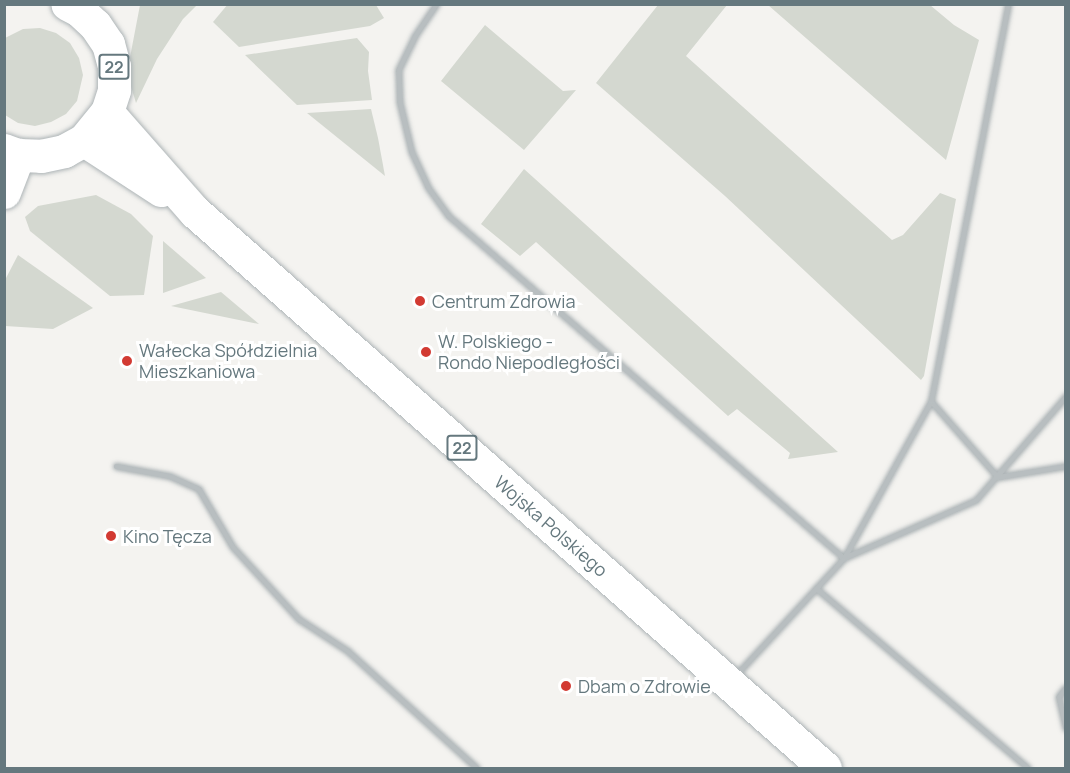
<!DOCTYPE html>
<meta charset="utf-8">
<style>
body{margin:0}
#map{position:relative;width:1070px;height:773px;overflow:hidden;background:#f4f3f0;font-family:Manrope,sans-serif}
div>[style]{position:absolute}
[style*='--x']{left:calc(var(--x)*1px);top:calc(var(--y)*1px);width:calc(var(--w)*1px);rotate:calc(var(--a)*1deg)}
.green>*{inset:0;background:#d4d8d0}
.roads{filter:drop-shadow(0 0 2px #adb4b6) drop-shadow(0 0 2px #adb4b6)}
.lane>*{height:4.5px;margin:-2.25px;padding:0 2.25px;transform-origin:2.25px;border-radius:2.25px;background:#b8bec0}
.secondary>*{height:33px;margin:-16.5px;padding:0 16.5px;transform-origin:16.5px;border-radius:16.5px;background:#fff}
.primary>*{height:33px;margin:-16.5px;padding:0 16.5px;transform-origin:16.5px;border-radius:16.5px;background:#fff}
.dots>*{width:16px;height:16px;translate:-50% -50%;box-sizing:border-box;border:3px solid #fff;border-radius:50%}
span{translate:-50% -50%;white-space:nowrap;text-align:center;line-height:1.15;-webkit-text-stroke:6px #fff;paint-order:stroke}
.shield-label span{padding:2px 4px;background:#fff;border:2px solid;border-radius:4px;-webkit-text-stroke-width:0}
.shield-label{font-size:16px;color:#65787e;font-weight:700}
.poi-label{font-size:18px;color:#65787e}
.left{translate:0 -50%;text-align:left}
.street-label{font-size:18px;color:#65787e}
.frame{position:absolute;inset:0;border:6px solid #65787e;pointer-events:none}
</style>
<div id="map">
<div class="green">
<div style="clip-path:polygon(228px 4px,376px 5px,384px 18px,370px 26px,239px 47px,213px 22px)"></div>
<div style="clip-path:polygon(140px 5px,197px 5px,183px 19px,157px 59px,136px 103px,127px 73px)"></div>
<div style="clip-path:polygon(658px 5px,727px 5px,686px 56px,892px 240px,903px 235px,940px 193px,956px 199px,924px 376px,921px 380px,725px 196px,596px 83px)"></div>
<div style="clip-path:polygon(768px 5px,930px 5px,954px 25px,979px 40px,946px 160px)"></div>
<div style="clip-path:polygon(485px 25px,563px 91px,576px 90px,524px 150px,441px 81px)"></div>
<div style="clip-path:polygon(40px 28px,56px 33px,70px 43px,79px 58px,83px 75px,77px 101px,66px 114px,51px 122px,35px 126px,18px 123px,5px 115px,5px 38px,23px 29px)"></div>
<div style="clip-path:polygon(357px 38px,369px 52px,368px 71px,372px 100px,297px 105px,245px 55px)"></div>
<div style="clip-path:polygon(371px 109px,378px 138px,385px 176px,307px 113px)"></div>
<div style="clip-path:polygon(524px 169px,838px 452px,788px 459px,790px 453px,737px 409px,728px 416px,536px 242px,520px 256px,481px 224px)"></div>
<div style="clip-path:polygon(96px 195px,131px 214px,153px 236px,144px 295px,110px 296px,30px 231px,25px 217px,38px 206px)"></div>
<div style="clip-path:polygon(163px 241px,206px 278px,163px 293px)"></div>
<div style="clip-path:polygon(18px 255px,93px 308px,53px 329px,5px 326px,5px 280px)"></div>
<div style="clip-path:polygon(221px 292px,259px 324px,171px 306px)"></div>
</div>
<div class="roads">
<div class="lane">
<div style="--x:437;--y:4;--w:40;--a:124"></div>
<div style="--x:415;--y:37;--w:37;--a:116"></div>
<div style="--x:399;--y:70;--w:32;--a:88"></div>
<div style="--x:400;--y:102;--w:51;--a:76.5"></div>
<div style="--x:412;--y:152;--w:38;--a:65"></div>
<div style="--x:428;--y:187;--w:36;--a:54"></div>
<div style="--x:449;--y:216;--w:522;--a:40.89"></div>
<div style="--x:931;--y:401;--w:101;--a:48.6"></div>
<div style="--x:116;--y:466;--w:55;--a:10.5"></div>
<div style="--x:170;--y:476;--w:32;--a:24"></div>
<div style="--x:199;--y:489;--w:67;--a:59.6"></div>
<div style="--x:233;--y:547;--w:98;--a:47.5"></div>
<div style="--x:299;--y:619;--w:59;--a:33.1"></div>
<div style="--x:348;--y:651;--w:174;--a:42.2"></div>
<div style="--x:998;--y:477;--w:69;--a:-9.2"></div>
<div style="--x:844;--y:558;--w:144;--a:-23.7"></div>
<div style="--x:976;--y:500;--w:138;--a:-49.1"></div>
<div style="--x:816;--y:588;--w:278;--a:40.3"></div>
<div style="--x:737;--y:674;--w:158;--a:-47.3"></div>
<div style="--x:844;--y:558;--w:179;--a:-61"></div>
<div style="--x:931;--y:401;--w:404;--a:-79"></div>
<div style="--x:1066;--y:688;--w:11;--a:128"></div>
<div style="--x:1059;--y:697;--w:32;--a:77"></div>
</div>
<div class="secondary">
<div style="--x:4;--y:192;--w:40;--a:-69"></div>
</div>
<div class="primary">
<div style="--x:107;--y:112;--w:133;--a:48.7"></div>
<div style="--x:195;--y:212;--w:840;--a:41.43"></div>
<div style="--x:84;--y:140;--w:92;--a:33"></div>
<div style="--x:4;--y:150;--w:15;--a:20"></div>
<div style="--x:18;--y:155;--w:23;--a:2"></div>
<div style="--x:41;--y:156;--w:24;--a:-12"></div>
<div style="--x:64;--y:151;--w:23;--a:-29"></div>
<div style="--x:84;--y:140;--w:36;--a:-51"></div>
<div style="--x:107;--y:112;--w:23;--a:-72"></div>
<div style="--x:114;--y:90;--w:24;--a:-90"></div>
<div style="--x:114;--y:66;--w:23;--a:-105"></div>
<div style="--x:108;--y:44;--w:23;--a:-124"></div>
<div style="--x:95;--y:25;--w:22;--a:-137"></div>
<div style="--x:79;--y:10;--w:13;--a:-153"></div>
</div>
</div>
<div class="dots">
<div style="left:420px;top:301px;background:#d23a32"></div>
<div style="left:426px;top:352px;background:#d23a32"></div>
<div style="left:127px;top:361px;background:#d23a32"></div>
<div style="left:111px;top:536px;background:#d23a32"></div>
<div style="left:566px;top:686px;background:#d23a32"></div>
</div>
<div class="shield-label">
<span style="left:114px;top:67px">22</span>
<span style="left:462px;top:448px">22</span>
</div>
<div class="poi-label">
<span class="left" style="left:432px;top:301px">Centrum Zdrowia</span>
<span class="left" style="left:438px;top:352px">W. Polskiego -<br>Rondo Niepodległości</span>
<span class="left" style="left:139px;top:361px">Wałecka Spółdzielnia<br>Mieszkaniowa</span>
<span class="left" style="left:123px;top:536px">Kino Tęcza</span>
<span class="left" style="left:578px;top:686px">Dbam o Zdrowie</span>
</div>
<div class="street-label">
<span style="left:551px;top:526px;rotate:41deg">Wojska Polskiego</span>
</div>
<div class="frame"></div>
</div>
